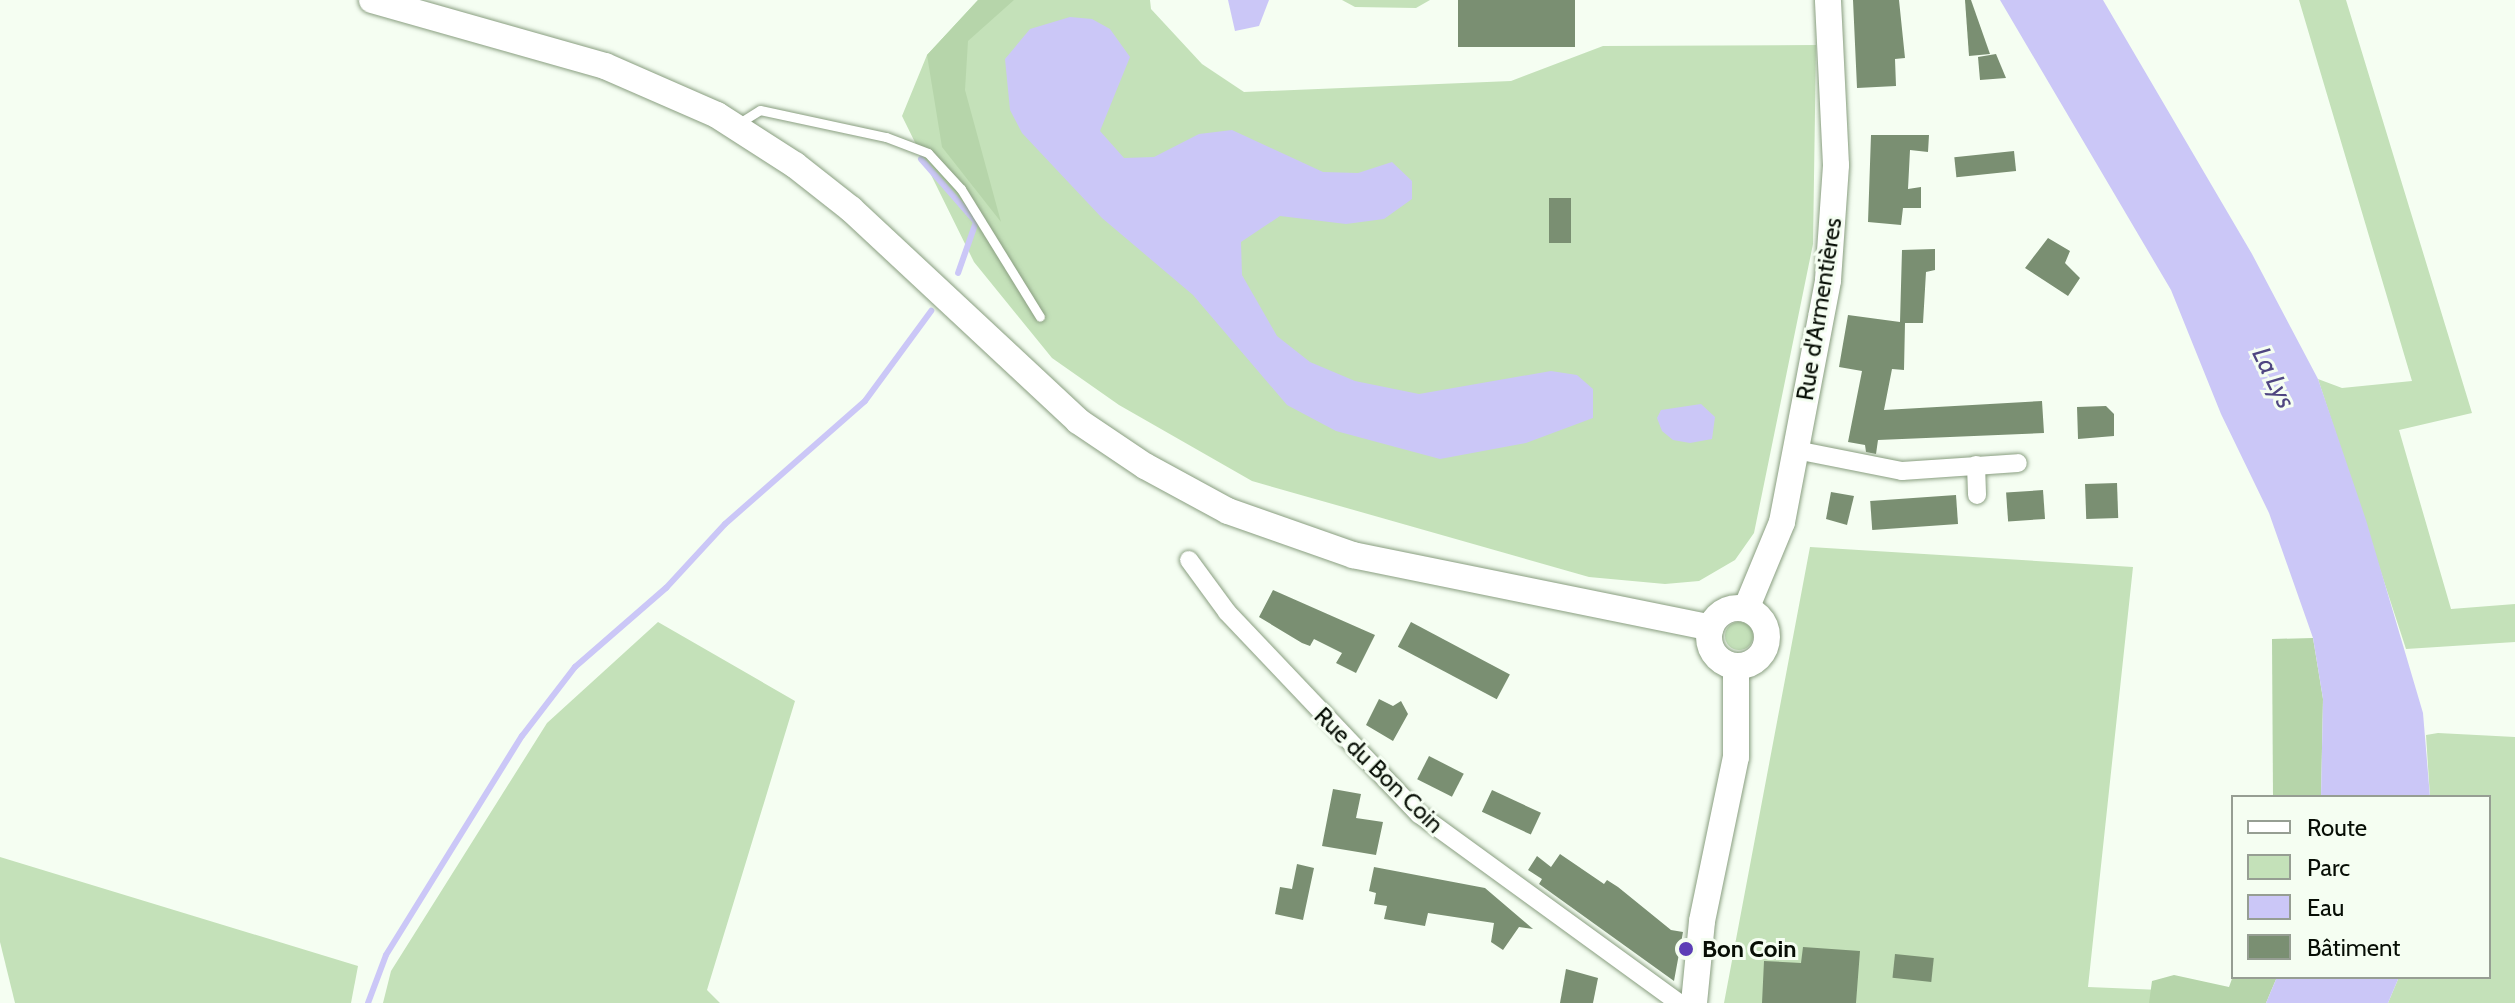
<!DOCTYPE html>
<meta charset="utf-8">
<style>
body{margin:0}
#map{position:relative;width:2515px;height:1003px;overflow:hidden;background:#f5fef2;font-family:Cabin,sans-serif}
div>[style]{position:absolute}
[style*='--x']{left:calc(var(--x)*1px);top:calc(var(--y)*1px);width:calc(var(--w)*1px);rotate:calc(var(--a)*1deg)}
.green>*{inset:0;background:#c4e1b9}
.round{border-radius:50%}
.forest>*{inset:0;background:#b6d5aa}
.water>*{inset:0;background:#cbc7f7}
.stream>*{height:6px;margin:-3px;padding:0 3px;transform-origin:3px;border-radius:3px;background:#cbc7f7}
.building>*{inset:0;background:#7a8f72;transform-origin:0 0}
.roads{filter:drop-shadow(0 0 2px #899e80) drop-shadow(0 0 2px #899e80)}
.lane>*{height:9px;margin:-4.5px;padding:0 4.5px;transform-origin:4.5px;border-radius:4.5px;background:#fff}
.street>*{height:18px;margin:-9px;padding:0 9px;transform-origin:9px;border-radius:9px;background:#fff}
.secondary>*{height:26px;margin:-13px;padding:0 13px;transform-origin:13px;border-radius:13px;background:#fff}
.secondary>.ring{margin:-13px;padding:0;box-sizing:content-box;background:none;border:26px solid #fff;border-radius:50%}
.dots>*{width:22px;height:22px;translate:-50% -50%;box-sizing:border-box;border:4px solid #f5fef2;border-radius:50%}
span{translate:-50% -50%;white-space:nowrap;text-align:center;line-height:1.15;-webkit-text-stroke:6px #f5fef2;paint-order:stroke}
.street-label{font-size:24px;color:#070e05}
.poi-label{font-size:24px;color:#070e05;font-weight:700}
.left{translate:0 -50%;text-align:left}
.water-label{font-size:26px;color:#4f4681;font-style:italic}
.legend{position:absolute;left:2231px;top:795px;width:260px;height:184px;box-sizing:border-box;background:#f5fef2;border:2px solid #969e93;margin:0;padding:10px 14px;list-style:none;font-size:24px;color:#070e05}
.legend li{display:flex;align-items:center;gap:16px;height:40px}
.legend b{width:40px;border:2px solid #969e93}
</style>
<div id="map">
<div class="green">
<div style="clip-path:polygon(978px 0,1150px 0,1151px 9px,1202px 64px,1244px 92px,1511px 81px,1603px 46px,1816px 45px,1813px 244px,1754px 533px,1735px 560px,1699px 581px,1665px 584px,1589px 577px,1252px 481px,1119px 405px,1052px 358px,974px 262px,902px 116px,927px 55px)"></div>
<div style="clip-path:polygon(1342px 0,1430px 0,1416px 8px,1355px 7px)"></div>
<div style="clip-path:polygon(2299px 0,2346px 0,2472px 413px,2399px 430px,2451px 609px,2515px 604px,2515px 642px,2406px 649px,2318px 379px,2342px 388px,2412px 381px)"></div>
<div style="clip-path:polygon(1810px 547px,2133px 567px,2088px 987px,2161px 990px,2160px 1003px,1724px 1003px)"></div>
<div class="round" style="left:1725px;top:622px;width:28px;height:28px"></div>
<div style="clip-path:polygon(658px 622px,795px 701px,707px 990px,720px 1003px,383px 1003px,391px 971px,547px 723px)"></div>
<div style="clip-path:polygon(2438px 733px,2515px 737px,2515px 1003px,2388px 1003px,2399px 977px,2489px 977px,2489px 797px,2430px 797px,2426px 735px)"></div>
<div style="clip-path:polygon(0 857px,358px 966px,351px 1003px,15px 1003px,0 942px)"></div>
</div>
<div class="forest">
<div style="clip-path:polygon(978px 0,1014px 0,968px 41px,965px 90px,1001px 222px,942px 147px,927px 55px)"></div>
<div style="clip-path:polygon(2313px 638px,2323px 699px,2321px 797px,2273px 797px,2272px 639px)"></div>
<div style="clip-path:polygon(2174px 975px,2229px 987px,2233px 976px,2277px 977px,2266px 1003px,2149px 1003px,2152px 981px)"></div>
</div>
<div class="water">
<div style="clip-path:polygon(1228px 0,1269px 0,1259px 26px,1235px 31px)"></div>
<div style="clip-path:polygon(2000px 0,2103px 0,2252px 254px,2318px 379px,2366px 520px,2423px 713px,2430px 797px,2321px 797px,2323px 699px,2313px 638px,2269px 513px,2221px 414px,2171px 290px)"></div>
<div style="clip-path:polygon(1070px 17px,1092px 19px,1110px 29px,1130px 57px,1100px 131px,1124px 158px,1154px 157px,1199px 134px,1232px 130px,1323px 172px,1358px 173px,1392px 162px,1412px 181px,1412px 199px,1384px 219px,1346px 224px,1280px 216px,1241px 242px,1242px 275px,1277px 336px,1310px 362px,1355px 381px,1419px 394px,1551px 371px,1577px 375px,1593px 389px,1593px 418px,1526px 443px,1440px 459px,1336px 431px,1287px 405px,1193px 295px,1102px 218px,1022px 133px,1010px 110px,1005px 59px,1030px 29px)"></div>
<div style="clip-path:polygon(1701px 404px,1715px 417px,1712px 439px,1690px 443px,1673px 440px,1662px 431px,1657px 418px,1661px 410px)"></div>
<div style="clip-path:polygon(2277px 977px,2399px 977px,2388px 1003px,2266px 1003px)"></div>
</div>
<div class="stream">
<div style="--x:921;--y:159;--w:84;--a:48.9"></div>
<div style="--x:976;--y:222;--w:54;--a:109.4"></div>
<div style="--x:368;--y:1003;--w:51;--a:-69.4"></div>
<div style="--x:386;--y:955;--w:258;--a:-58.2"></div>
<div style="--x:522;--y:736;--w:87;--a:-52.5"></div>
<div style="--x:575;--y:667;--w:121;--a:-41"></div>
<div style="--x:666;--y:588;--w:87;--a:-47.3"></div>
<div style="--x:725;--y:524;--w:186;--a:-41.3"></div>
<div style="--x:865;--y:401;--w:112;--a:-53.7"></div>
</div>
<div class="building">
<div style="left:1458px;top:0;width:117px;height:47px"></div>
<div style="clip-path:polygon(1853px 0,1899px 0,1905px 58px,1895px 59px,1896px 86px,1857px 88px)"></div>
<div style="clip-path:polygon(1965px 0,1971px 0,1990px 54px,1969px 56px)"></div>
<div style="clip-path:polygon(1996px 54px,2006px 78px,1980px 80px,1978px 57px)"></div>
<div style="clip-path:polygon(1871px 135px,1929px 135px,1928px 152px,1910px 150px,1908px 189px,1921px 187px,1921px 208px,1903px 208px,1901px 225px,1868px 222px)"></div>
<div style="left:2014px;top:151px;width:20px;height:60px;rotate:84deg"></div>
<div style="left:1549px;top:198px;width:22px;height:45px"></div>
<div style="clip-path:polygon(2048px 238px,2070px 251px,2065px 263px,2080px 278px,2068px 296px,2025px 268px)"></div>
<div style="clip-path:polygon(1935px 249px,1935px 270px,1926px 272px,1923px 323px,1905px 323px,1904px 370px,1892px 369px,1884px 410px,2042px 401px,2044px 433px,1878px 440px,1876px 454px,1866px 452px,1865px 445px,1848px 442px,1862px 371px,1839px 367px,1848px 315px,1900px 322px,1902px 250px)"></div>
<div style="clip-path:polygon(2106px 406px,2114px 414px,2114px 436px,2078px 439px,2077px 407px)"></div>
<div style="left:2117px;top:483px;width:35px;height:32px;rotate:88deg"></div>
<div style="left:2043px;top:490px;width:29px;height:37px;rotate:86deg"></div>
<div style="clip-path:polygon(1831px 492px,1854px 496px,1847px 525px,1826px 519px)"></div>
<div style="left:1956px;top:495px;width:29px;height:86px;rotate:86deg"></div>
<div style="clip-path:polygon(1273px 590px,1375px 635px,1356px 673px,1336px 663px,1342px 653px,1314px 639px,1310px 646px,1302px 643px,1259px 617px)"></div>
<div style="left:1411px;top:622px;width:112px;height:28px;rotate:28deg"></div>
<div style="clip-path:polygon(1379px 699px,1393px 706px,1401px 701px,1408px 714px,1393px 741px,1366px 725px)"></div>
<div style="left:1429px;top:756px;width:39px;height:26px;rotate:27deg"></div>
<div style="clip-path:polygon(1333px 789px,1361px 794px,1356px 818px,1383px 822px,1376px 855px,1322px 846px)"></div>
<div style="left:1492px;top:790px;width:54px;height:24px;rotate:25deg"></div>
<div style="clip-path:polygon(1560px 854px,1604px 884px,1607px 880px,1618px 887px,1671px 930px,1683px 932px,1674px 981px,1539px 884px,1542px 879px,1528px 870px,1537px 856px,1551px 867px)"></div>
<div style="clip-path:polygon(1297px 864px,1314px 868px,1303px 920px,1275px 914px,1280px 887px,1292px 889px)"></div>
<div style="clip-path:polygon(1374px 867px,1485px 888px,1533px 929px,1519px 927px,1503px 950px,1491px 942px,1494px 923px,1428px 913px,1425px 926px,1384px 919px,1387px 906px,1374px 904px,1376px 893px,1369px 891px)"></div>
<div style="clip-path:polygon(1803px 947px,1860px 951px,1856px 1003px,1762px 1003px,1764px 961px,1801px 963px)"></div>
<div style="left:1895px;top:954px;width:39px;height:24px;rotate:6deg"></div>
<div style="clip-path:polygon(1566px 969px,1598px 978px,1593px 1003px,1560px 1003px)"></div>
</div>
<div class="roads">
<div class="lane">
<div style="--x:736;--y:125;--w:28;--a:-32"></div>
<div style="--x:760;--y:110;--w:129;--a:12.1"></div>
<div style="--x:886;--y:137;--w:45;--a:20.9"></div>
<div style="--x:928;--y:153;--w:49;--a:47.5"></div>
<div style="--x:961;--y:189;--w:150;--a:58.3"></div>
</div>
<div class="street">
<div style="--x:1796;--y:450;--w:108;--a:11.2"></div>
<div style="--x:1902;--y:471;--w:116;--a:-3.9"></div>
<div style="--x:1976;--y:465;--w:30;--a:88"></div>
<div style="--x:1189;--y:560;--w:64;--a:53.8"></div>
<div style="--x:1227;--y:612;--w:279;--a:46.5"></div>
<div style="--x:1419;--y:814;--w:321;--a:36"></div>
</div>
<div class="secondary">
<div style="--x:372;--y:0;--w:242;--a:15.8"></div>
<div style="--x:605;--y:66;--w:122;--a:23.6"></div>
<div style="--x:717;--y:115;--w:93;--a:32.7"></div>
<div style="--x:795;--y:165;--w:71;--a:38.2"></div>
<div style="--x:851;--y:209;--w:311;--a:43"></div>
<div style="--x:1078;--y:421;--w:81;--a:33.9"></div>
<div style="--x:1145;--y:466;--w:94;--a:28.5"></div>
<div style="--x:1228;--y:511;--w:133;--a:19.4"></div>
<div style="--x:1353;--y:555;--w:365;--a:11.5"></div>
<div class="ring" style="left:1709px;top:608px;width:32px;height:32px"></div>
<div style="--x:1746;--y:609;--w:94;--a:-67.5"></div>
<div style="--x:1782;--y:522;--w:246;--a:-79.2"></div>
<div style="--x:1828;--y:280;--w:115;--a:-86"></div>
<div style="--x:1836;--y:165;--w:165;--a:-92.8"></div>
<div style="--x:1694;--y:1003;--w:82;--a:-84.4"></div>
<div style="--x:1702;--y:921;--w:167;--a:-78.3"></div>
<div style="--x:1736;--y:757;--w:91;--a:-90"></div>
</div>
</div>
<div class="dots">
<div style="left:1686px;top:949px;background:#5c3eb6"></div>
</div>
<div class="street-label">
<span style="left:1819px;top:309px;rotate:-81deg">Rue d'Armentières</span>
<span style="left:1379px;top:770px;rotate:44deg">Rue du Bon Coin</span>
</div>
<div class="poi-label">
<span class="left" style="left:1702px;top:949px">Bon Coin</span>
</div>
<div class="water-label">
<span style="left:2273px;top:378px;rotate:64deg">La Lys</span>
</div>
<ul class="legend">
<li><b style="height:10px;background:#fff"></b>Route</li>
<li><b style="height:22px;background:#c4e1b9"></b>Parc</li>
<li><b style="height:22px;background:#cbc7f7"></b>Eau</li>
<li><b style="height:22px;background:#7a8f72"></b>Bâtiment</li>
</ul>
</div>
